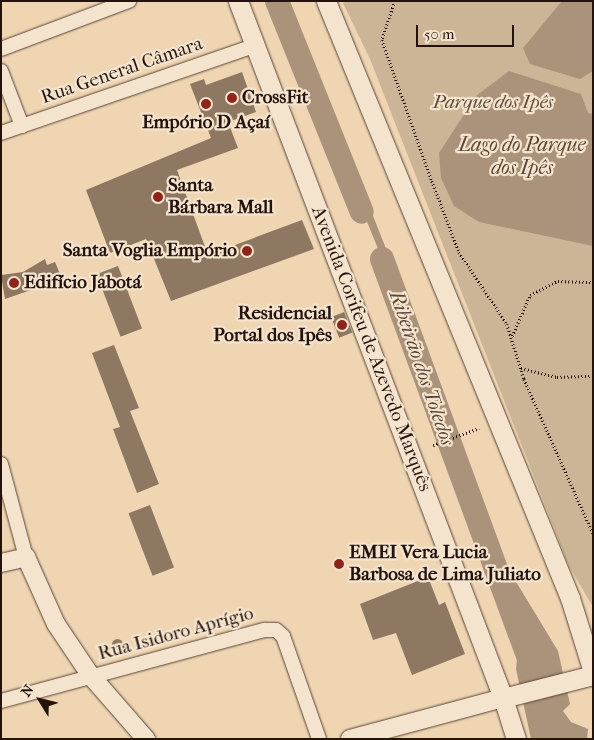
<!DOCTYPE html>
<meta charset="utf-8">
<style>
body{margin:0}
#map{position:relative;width:594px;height:740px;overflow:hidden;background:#efd5b2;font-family:"IM FELL French Canon",serif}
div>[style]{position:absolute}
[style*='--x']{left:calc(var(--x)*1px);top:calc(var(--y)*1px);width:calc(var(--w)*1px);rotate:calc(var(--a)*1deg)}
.green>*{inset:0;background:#ccb496}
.water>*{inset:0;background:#aa937a}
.river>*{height:24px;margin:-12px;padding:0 12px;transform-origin:12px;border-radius:12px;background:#aa937a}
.building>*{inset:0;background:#8e7862;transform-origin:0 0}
.round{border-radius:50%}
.path>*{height:2.5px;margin-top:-1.25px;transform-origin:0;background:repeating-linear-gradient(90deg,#24130c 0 1px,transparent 0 3.5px)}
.roads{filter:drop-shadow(0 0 1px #574436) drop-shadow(0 0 1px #574436)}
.minor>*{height:14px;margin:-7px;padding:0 7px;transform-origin:7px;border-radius:7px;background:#f5e4cd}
.tertiary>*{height:18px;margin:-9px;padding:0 9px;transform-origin:9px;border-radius:9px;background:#f5e4cd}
.secondary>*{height:19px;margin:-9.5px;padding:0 9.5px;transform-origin:9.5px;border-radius:9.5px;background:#f5e4cd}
.dots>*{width:14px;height:14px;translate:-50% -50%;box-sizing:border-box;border:2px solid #f5e4cd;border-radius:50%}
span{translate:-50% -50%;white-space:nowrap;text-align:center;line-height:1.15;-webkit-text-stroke:4.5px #f5e4cd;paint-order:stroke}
.street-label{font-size:19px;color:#24130c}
.poi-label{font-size:19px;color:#24130c;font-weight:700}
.left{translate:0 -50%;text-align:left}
.right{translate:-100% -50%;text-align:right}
.park-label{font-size:19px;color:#5f4b3c;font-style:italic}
.water-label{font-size:20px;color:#5a4638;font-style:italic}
.frame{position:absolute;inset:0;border:2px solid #24130c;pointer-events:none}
.north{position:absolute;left:15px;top:675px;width:50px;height:50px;-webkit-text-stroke:4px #f5e4cd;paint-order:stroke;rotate:306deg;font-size:14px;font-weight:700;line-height:20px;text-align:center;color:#24130c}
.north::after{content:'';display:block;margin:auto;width:18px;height:22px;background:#24130c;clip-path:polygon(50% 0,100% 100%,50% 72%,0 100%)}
.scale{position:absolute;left:416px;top:25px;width:98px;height:22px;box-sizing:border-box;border:2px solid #24130c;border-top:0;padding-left:6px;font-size:15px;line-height:18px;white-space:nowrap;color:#24130c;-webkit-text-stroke:4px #f5e4cd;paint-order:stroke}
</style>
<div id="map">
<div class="green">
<div style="clip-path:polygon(342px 1px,593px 1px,593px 607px,569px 566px,370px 59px)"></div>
</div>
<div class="water">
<div style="clip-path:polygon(277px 1px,281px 1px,322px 87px,419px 332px,501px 557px,558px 651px,570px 704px,563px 711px,571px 722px,588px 729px,587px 739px,531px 739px,516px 669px,520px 631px,457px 468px,394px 288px)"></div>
<div style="clip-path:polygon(562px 1px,593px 1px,593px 71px,580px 79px,530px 64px,523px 48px)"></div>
<div style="clip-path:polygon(509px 71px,581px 94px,588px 113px,593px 114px,593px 246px,479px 222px,454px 206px,441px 178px,439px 153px,476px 96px)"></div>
</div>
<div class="river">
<div style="--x:277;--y:1;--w:227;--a:68.1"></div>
<div style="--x:382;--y:259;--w:428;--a:69.8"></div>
</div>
<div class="building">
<div style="clip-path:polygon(242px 72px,256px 112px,228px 122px,238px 148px,177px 170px,208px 255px,302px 220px,314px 249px,171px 301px,146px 239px,110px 253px,86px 190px,211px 138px,190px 84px,204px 79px,206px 85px)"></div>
<div style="clip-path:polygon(45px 259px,47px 265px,55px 262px,60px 274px,52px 276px,54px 282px,5px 299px,1px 275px,23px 272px)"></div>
<div style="left:118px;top:266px;width:67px;height:23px;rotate:69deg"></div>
<div style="left:344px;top:312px;width:22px;height:14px;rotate:68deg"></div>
<div style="clip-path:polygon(114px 345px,139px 408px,130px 411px,159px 484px,137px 493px,113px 429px,120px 427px,92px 353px)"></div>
<div style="left:150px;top:505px;width:67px;height:23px;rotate:69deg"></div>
<div style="clip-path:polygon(428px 577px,439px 605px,445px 602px,465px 654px,412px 675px,396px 633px,373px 640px,360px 604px)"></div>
<div class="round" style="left:111.5px;top:638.5px;width:11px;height:11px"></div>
</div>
<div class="path">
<div style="--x:395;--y:1;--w:41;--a:108.4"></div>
<div style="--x:382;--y:40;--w:150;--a:70.5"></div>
<div style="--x:432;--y:181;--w:76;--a:69.2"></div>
<div style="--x:459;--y:252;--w:87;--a:56.3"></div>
<div style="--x:507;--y:324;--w:58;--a:72.8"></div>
<div style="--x:524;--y:379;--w:169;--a:65.9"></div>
<div style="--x:512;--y:336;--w:45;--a:-66.3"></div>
<div style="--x:530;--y:295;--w:31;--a:-27"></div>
<div style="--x:558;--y:281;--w:35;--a:2"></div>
<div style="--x:521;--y:368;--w:37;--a:14"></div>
<div style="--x:557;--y:377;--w:36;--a:-2"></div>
<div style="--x:433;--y:445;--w:49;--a:-20.3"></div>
</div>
<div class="roads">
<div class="minor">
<div style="--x:1;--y:49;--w:137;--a:-20.6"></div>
<div style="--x:1;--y:71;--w:59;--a:69.1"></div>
<div style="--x:1;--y:133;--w:270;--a:-19"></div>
<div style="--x:1;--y:464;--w:96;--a:75"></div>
<div style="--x:1;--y:701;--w:273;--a:-15.1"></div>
<div style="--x:265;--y:630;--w:11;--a:0"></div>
<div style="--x:276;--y:630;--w:9;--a:41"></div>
<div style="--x:283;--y:636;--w:109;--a:70.7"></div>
</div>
<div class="tertiary">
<div style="--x:1;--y:563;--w:26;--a:-13"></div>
<div style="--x:26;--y:557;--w:73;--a:65.9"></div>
<div style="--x:56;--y:624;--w:63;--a:56.1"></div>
<div style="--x:91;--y:676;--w:84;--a:48.9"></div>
<div style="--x:350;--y:739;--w:158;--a:-15"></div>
</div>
<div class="secondary">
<div style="--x:238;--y:1;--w:746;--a:69.18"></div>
<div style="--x:503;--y:698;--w:43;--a:72.4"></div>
<div style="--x:326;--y:1;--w:645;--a:67.77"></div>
<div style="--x:570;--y:598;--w:77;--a:72.7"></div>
<div style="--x:503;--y:698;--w:93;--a:-14.3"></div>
</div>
</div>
<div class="dots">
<div style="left:232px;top:98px;background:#8f2418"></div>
<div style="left:206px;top:104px;background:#8f2418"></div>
<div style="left:158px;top:197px;background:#8f2418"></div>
<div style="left:247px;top:251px;background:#8f2418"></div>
<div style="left:14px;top:283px;background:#8f2418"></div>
<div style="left:342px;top:325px;background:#8f2418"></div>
<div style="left:339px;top:564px;background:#8f2418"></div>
</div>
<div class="street-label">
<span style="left:122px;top:71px;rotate:-19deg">Rua General Câmara</span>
<span style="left:371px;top:349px;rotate:69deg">Avenida Corifeu de Azevedo Marquês</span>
<span style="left:176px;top:634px;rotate:-15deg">Rua Isidoro Aprígio</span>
</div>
<div class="poi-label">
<span class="left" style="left:242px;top:98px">CrossFit</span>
<span style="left:206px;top:123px">Empório D Açaí</span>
<span class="left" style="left:168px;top:197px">Santa<br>Bárbara Mall</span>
<span class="right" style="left:237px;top:251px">Santa Voglia Empório</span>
<span class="left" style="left:24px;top:283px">Edifício Jabotá</span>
<span class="right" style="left:332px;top:325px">Residencial<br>Portal dos Ipês</span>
<span class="left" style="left:349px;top:564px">EMEI Vera Lucia<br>Barbosa de Lima Juliato</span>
</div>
<div class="park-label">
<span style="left:493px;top:103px">Parque dos Ipês</span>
</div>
<div class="water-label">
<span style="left:522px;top:156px">Lago do Parque<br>dos Ipês</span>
<span style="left:422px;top:368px;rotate:71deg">Ribeirão dos Toledos</span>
</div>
<div class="frame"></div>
<div class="north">N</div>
<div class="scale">50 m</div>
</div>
